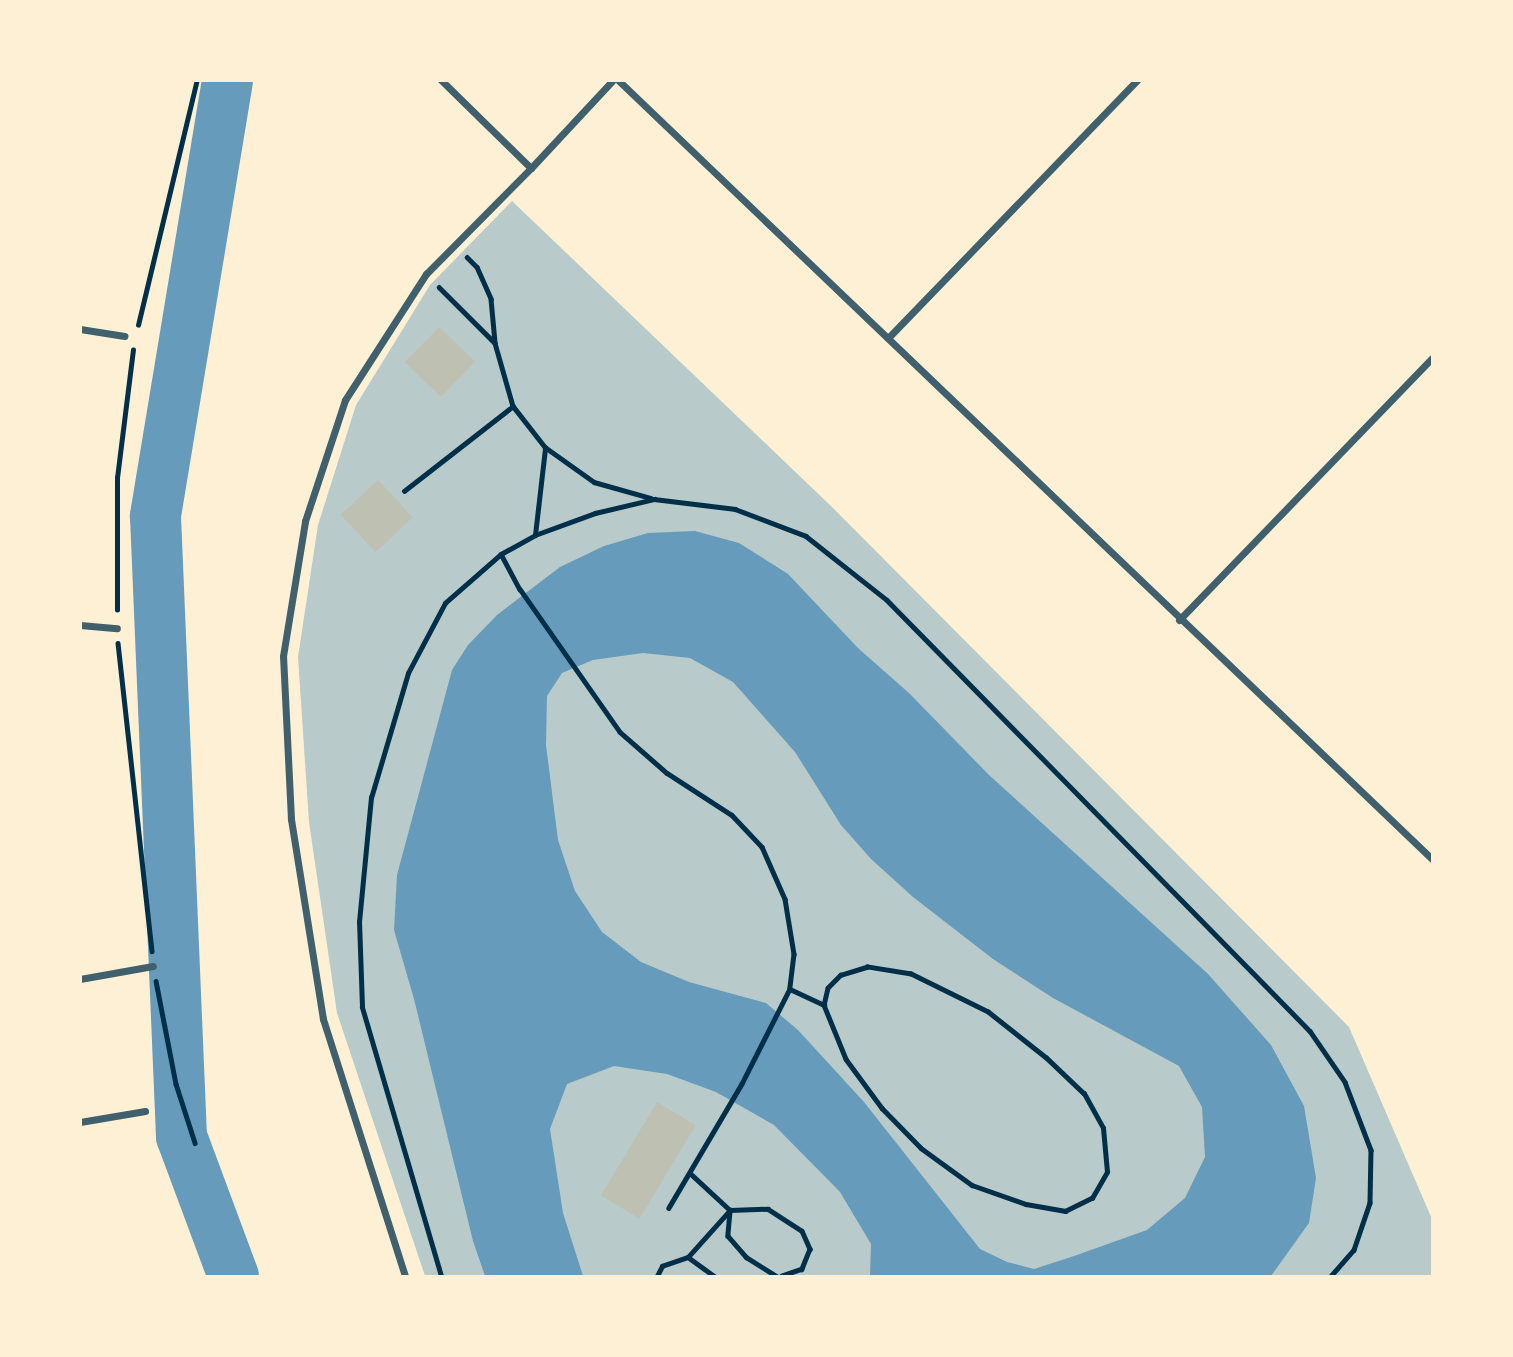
<!DOCTYPE html>
<style>
body{margin:0}
#map{position:relative;width:1513px;height:1357px;overflow:hidden;background:#fdf0d5;font-family:Quicksand,sans-serif}
div>[style]{position:absolute}
[style*='--x']{left:calc(var(--x)*1px);top:calc(var(--y)*1px);width:calc(var(--w)*1px);rotate:calc(var(--a)*1deg)}
.green>*{inset:0;background:#b9caca}
.water>*{inset:0;background:#669bbc}
.river>*{height:51px;margin:-25.5px;padding:0 25.5px;transform-origin:25.5px;border-radius:25.5px;background:#669bbc}
.building>*{inset:0;background:#bec0b2;transform-origin:0 0}
.path>*{height:4.5px;margin:-2.25px;padding:0 2.25px;transform-origin:2.25px;border-radius:2.25px;background:#003049}
.minor>*{height:7px;margin:-3.5px;padding:0 3.5px;transform-origin:3.5px;border-radius:3.5px;background:#3f606c}
span{translate:-50% -50%;white-space:nowrap;text-align:center;line-height:1.15;-webkit-text-stroke:5px #fdf0d5;paint-order:stroke}
.frame{position:absolute;inset:0;border:82px solid #fdf0d5;pointer-events:none}
</style>
<div id="map">
<div class="green">
<div style="clip-path:polygon(512px 201px,833px 508px,1349px 1027px,1432px 1219px,1432px 1276px,425px 1276px,337px 1013px,309px 822px,298px 657px,318px 525px,356px 405px,430px 285px)"></div>
</div>
<div class="water">
<div style="clip-path:polygon(evenodd,695px 531px,739px 543px,788px 574px,858px 648px,910px 694px,989px 775px,1208px 974px,1271px 1045px,1304px 1106px,1316px 1178px,1309px 1223px,1271px 1276px,870px 1276px,871px 1244px,840px 1192px,774px 1125px,716px 1092px,667px 1074px,614px 1066px,567px 1084px,550px 1129px,563px 1213px,583px 1276px,485px 1276px,473px 1241px,414px 999px,394px 930px,397px 875px,452px 670px,468px 645px,497px 615px,560px 567px,604px 546px,648px 533px,695px 531px,643px 653px,690px 658px,733px 682px,795px 752px,841px 825px,871px 859px,913px 897px,993px 959px,1053px 998px,1179px 1066px,1202px 1107px,1205px 1157px,1185px 1198px,1147px 1230px,1074px 1256px,1034px 1269px,1007px 1262px,980px 1249px,864px 1102px,798px 1030px,766px 1003px,689px 982px,641px 962px,602px 932px,575px 891px,558px 840px,546px 745px,547px 696px,562px 673px,593px 660px,643px 653px)"></div>
</div>
<div class="river">
<div style="--x:227;--y:80;--w:442;--a:99.4"></div>
<div style="--x:155;--y:516;--w:621;--a:87.6"></div>
<div style="--x:181;--y:1136;--w:149;--a:69.6"></div>
</div>
<div class="building">
<div style="left:439px;top:327px;width:50px;height:49px;rotate:44deg"></div>
<div style="left:378px;top:480px;width:51px;height:51px;rotate:47deg"></div>
<div style="left:657px;top:1102px;width:45px;height:109px;rotate:31deg"></div>
</div>
<div class="path">
<div style="--x:467;--y:257;--w:14;--a:45"></div>
<div style="--x:477;--y:267;--w:35;--a:66"></div>
<div style="--x:491;--y:299;--w:43;--a:84.7"></div>
<div style="--x:439;--y:287;--w:79;--a:45"></div>
<div style="--x:495;--y:343;--w:66;--a:74.1"></div>
<div style="--x:513;--y:406;--w:52;--a:52"></div>
<div style="--x:545;--y:447;--w:60;--a:35.5"></div>
<div style="--x:594;--y:482;--w:59;--a:15.7"></div>
<div style="--x:138;--y:325;--w:252;--a:-76.5"></div>
<div style="--x:404;--y:491;--w:138;--a:-37.9"></div>
<div style="--x:535;--y:535;--w:88;--a:-83.4"></div>
<div style="--x:501;--y:554;--w:40;--a:62"></div>
<div style="--x:520;--y:589;--w:174;--a:55"></div>
<div style="--x:620;--y:732;--w:62;--a:41.1"></div>
<div style="--x:667;--y:773;--w:77;--a:32.9"></div>
<div style="--x:732;--y:815;--w:44;--a:46.8"></div>
<div style="--x:762;--y:847;--w:57;--a:66.1"></div>
<div style="--x:785;--y:899;--w:56;--a:80.7"></div>
<div style="--x:794;--y:954;--w:35;--a:97"></div>
<div style="--x:790;--y:989;--w:106;--a:116.8"></div>
<div style="--x:742;--y:1084;--w:144;--a:120.5"></div>
<div style="--x:117;--y:610;--w:132;--a:-90"></div>
<div style="--x:117;--y:478;--w:129;--a:-82.9"></div>
<div style="--x:118;--y:643;--w:310;--a:83.7"></div>
<div style="--x:156;--y:981;--w:105;--a:79"></div>
<div style="--x:176;--y:1084;--w:62;--a:72.1"></div>
<div style="--x:790;--y:989;--w:38;--a:25"></div>
<div style="--x:824;--y:1005;--w:58;--a:67.8"></div>
<div style="--x:846;--y:1059;--w:61;--a:53.7"></div>
<div style="--x:882;--y:1108;--w:56;--a:45.7"></div>
<div style="--x:921;--y:1148;--w:63;--a:36"></div>
<div style="--x:972;--y:1185;--w:57;--a:19.4"></div>
<div style="--x:1026;--y:1204;--w:40;--a:10"></div>
<div style="--x:1065;--y:1211;--w:30;--a:-26"></div>
<div style="--x:1092;--y:1198;--w:30;--a:-60"></div>
<div style="--x:1107;--y:1172;--w:44;--a:-95.2"></div>
<div style="--x:1103;--y:1128;--w:39;--a:-119"></div>
<div style="--x:1084;--y:1094;--w:52;--a:-136.5"></div>
<div style="--x:1046;--y:1058;--w:74;--a:-141.6"></div>
<div style="--x:988;--y:1012;--w:86;--a:-153.7"></div>
<div style="--x:911;--y:974;--w:44;--a:-170.8"></div>
<div style="--x:868;--y:967;--w:28;--a:163"></div>
<div style="--x:841;--y:975;--w:18;--a:135"></div>
<div style="--x:828;--y:988;--w:17;--a:103"></div>
<div style="--x:691;--y:1174;--w:53;--a:42.7"></div>
<div style="--x:730;--y:1210;--w:38;--a:-2"></div>
<div style="--x:768;--y:1209;--w:40;--a:32.9"></div>
<div style="--x:802;--y:1231;--w:20;--a:66"></div>
<div style="--x:810;--y:1249;--w:22;--a:112"></div>
<div style="--x:802;--y:1269;--w:21;--a:161"></div>
<div style="--x:730;--y:1211;--w:25;--a:95"></div>
<div style="--x:728;--y:1236;--w:28;--a:49"></div>
<div style="--x:746;--y:1257;--w:36;--a:32"></div>
<div style="--x:688;--y:1257;--w:32;--a:36"></div>
<div style="--x:441;--y:1276;--w:280;--a:-106.4"></div>
<div style="--x:362;--y:1007;--w:85;--a:-92"></div>
<div style="--x:359;--y:922;--w:125;--a:-84.5"></div>
<div style="--x:371;--y:798;--w:130;--a:-73.5"></div>
<div style="--x:408;--y:673;--w:79;--a:-62.1"></div>
<div style="--x:445;--y:603;--w:74;--a:-41.2"></div>
<div style="--x:501;--y:554;--w:39;--a:-29"></div>
<div style="--x:535;--y:535;--w:64;--a:-20.1"></div>
<div style="--x:595;--y:513;--w:61;--a:-13.3"></div>
<div style="--x:654;--y:499;--w:82;--a:7"></div>
<div style="--x:735;--y:509;--w:76;--a:20.8"></div>
<div style="--x:806;--y:536;--w:103;--a:38.3"></div>
<div style="--x:887;--y:600;--w:604;--a:45.54"></div>
<div style="--x:1310;--y:1031;--w:62;--a:55.5"></div>
<div style="--x:1345;--y:1082;--w:73;--a:69.1"></div>
<div style="--x:1371;--y:1150;--w:53;--a:91.1"></div>
<div style="--x:1370;--y:1203;--w:50;--a:108.8"></div>
<div style="--x:1354;--y:1250;--w:35;--a:131"></div>
<div style="--x:657;--y:1276;--w:11;--a:-63"></div>
<div style="--x:662;--y:1266;--w:28;--a:-19"></div>
<div style="--x:688;--y:1257;--w:63;--a:-48.2"></div>
</div>
<div class="minor">
<div style="--x:441;--y:80;--w:126;--a:44.4"></div>
<div style="--x:531;--y:168;--w:120;--a:-47"></div>
<div style="--x:618;--y:80;--w:1127;--a:43.74"></div>
<div style="--x:80;--y:329;--w:45;--a:9"></div>
<div style="--x:888;--y:338;--w:359;--a:-46"></div>
<div style="--x:1179;--y:620;--w:364;--a:-46"></div>
<div style="--x:80;--y:625;--w:37;--a:5"></div>
<div style="--x:80;--y:979;--w:74;--a:-10.1"></div>
<div style="--x:80;--y:1122;--w:66;--a:-9.6"></div>
<div style="--x:405;--y:1276;--w:270;--a:-107.7"></div>
<div style="--x:323;--y:1019;--w:203;--a:-99.1"></div>
<div style="--x:291;--y:819;--w:163;--a:-92.8"></div>
<div style="--x:283;--y:656;--w:137;--a:-80.7"></div>
<div style="--x:305;--y:521;--w:127;--a:-71.7"></div>
<div style="--x:345;--y:400;--w:150;--a:-57.3"></div>
<div style="--x:426;--y:274;--w:149;--a:-45.3"></div>
</div>
<div class="frame"></div>
</div>
